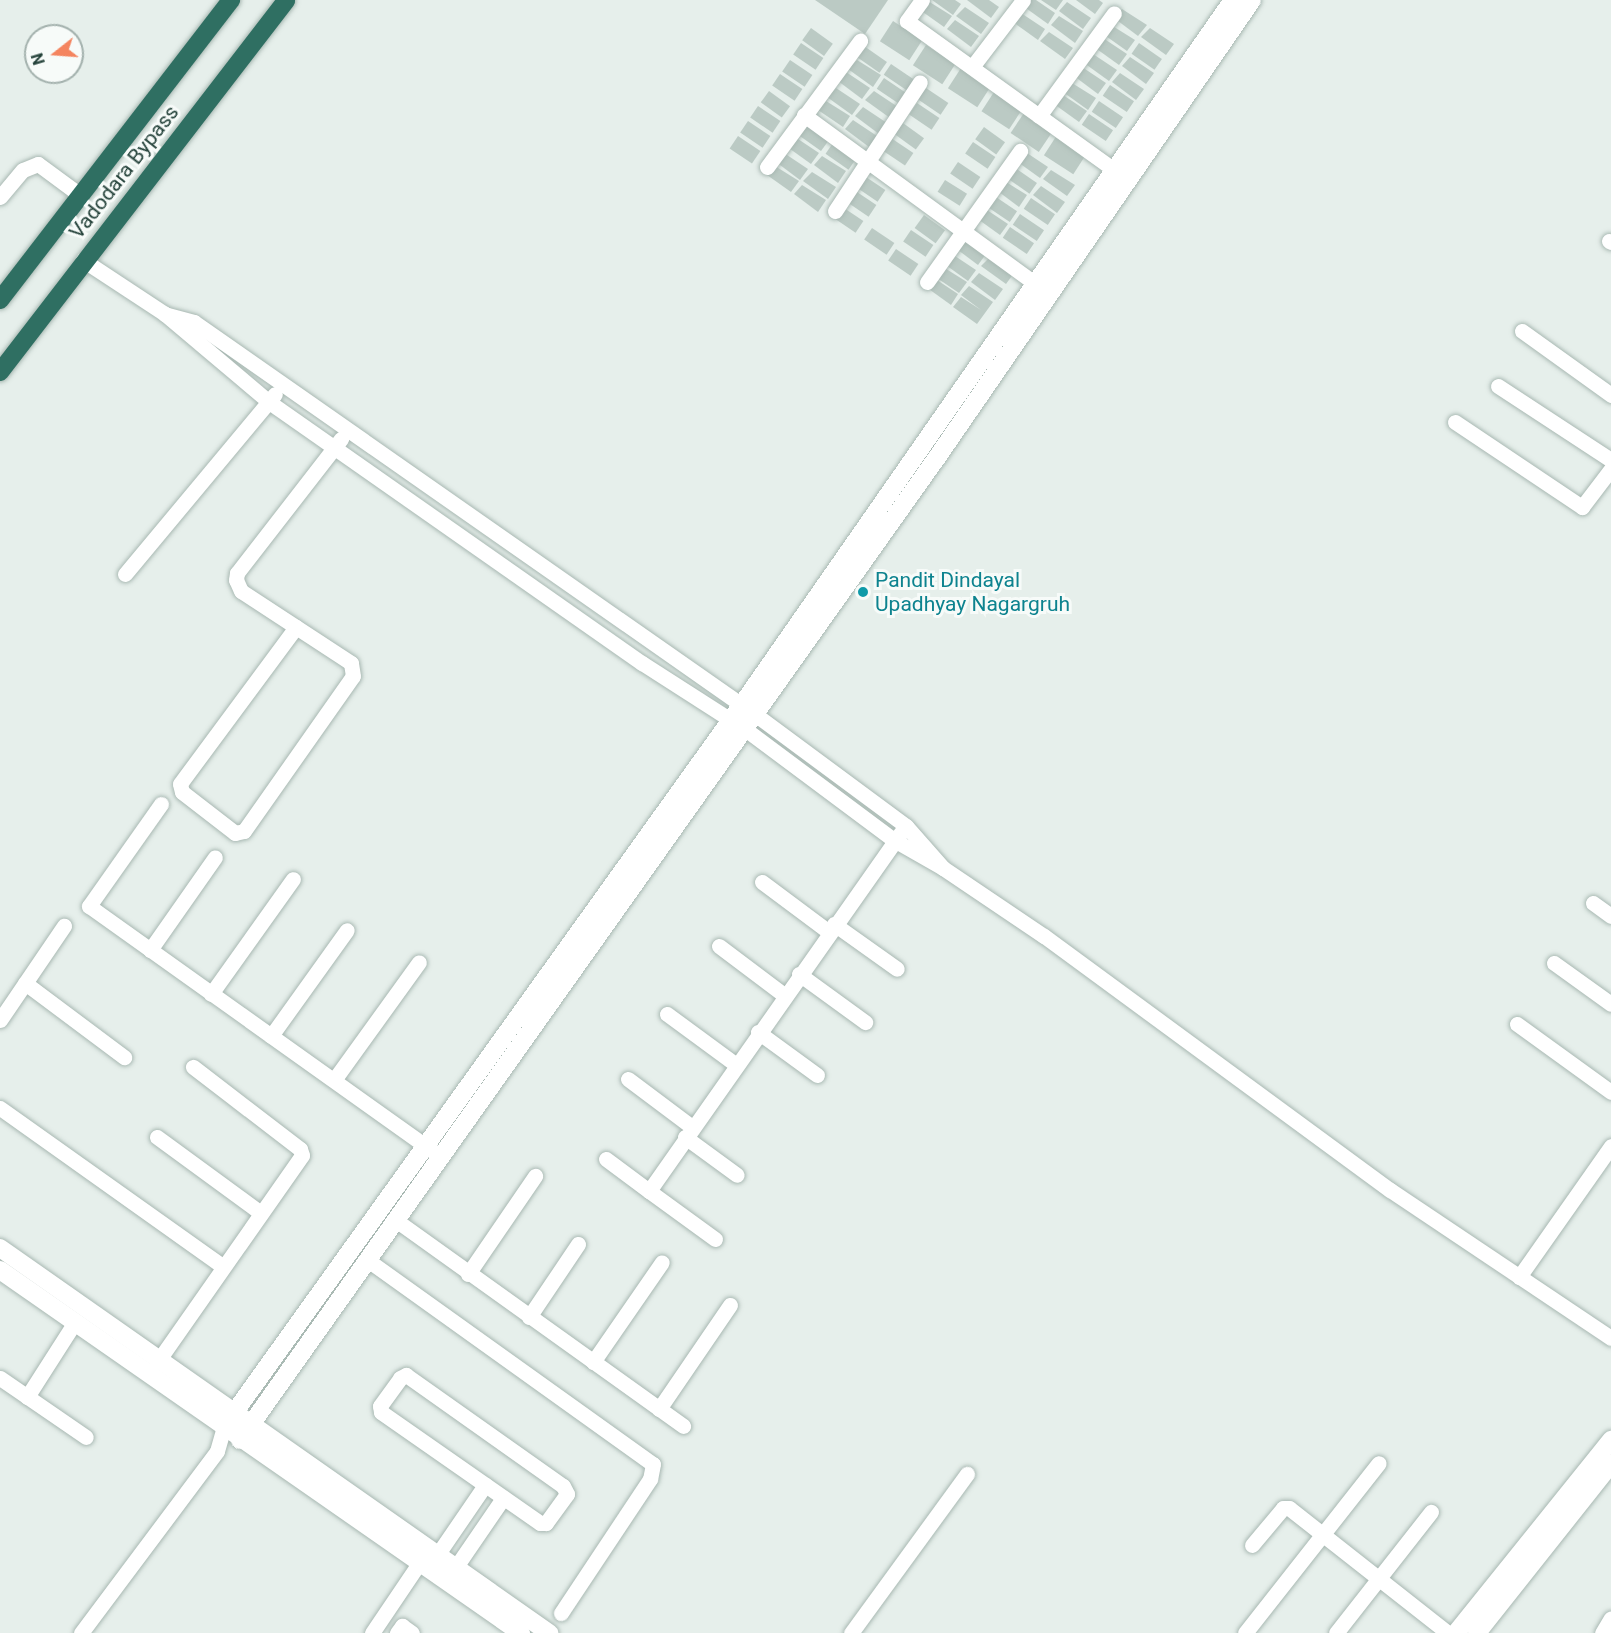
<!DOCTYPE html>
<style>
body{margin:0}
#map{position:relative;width:1611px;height:1633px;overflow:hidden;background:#e6efeb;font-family:Roboto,sans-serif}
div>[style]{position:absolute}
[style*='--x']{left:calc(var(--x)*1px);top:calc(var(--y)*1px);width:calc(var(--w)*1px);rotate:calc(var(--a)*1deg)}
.building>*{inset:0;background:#bbcac4;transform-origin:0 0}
.roads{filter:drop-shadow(0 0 2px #a8b8b2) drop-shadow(0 0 2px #a8b8b2)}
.street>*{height:15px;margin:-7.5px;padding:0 7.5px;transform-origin:7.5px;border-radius:7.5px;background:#fff}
.secondary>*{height:18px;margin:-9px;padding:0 9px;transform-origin:9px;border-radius:9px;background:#fff}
.highway>*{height:18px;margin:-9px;padding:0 9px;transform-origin:9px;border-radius:9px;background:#2f6f62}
.dots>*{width:16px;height:16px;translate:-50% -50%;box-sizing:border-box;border:3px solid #f7fbf9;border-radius:50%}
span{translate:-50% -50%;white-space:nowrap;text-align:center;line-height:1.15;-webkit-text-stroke:6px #f7fbf9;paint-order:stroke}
.street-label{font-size:21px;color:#24423a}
.culture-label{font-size:21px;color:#0d838f}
.left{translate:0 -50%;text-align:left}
.north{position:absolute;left:24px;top:24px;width:60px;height:60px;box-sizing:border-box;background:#f7fbf9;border:2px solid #a3b1ad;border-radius:50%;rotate:253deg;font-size:16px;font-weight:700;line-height:24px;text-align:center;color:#24423a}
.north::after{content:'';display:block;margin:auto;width:21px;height:27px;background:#f4845f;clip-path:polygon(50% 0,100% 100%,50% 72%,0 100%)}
</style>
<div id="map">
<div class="building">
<div style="clip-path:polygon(815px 0,888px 0,865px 34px)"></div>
<div style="clip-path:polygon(932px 0,955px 0,961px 4px,953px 15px)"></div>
<div style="clip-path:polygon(967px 0,989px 0,999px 7px,991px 18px)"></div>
<div style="clip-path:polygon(1029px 0,1036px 0,1055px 13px,1048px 24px,1023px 6px)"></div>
<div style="clip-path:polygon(1041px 0,1063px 0,1056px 10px)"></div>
<div style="clip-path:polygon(1076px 0,1099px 0,1103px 3px,1095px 14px)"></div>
<div style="clip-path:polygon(928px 1px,952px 16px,944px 27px,920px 10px)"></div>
<div style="clip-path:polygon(1067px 2px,1091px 18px,1083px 29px,1059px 11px)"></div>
<div style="clip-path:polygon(965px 7px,989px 23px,981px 34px,956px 16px)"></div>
<div style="clip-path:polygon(1122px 9px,1147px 25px,1138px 36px,1114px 18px)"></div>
<div style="clip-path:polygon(1021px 13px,1045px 29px,1038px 40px,1013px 22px)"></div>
<div style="clip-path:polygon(1059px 16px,1083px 31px,1075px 43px,1051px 25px)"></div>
<div style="clip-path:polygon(955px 20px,979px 36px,971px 47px,947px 29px)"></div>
<div style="left:893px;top:21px;width:35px;height:24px;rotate:33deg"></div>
<div style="clip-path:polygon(1111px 25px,1135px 40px,1127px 51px,1103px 34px)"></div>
<div style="left:811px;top:28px;width:27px;height:15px;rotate:36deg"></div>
<div style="clip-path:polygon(1150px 28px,1174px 44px,1166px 55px,1141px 37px)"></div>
<div style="clip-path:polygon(1049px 32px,1073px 48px,1065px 59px,1040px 41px)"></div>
<div style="clip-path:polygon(1103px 38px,1127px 54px,1119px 65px,1094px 47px)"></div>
<div style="left:801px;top:43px;width:27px;height:14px;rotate:34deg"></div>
<div style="left:1139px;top:43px;width:28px;height:13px;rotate:35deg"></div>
<div style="left:926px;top:45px;width:35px;height:24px;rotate:33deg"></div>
<div style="left:864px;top:46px;width:28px;height:13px;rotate:35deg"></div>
<div style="clip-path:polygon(1093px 54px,1117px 70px,1109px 81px,1084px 63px)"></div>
<div style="clip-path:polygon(1130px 57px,1154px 73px,1146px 84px,1122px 66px)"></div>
<div style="left:790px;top:60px;width:27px;height:14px;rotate:34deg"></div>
<div style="clip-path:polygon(857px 60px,881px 75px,873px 87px,848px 69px)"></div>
<div style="left:891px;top:64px;width:29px;height:13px;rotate:34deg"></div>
<div style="clip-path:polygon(1082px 67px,1106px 83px,1098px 94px,1074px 76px)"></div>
<div style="left:961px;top:68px;width:35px;height:24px;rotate:33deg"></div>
<div style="clip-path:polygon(846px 72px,870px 88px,862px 99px,838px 81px)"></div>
<div style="clip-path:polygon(1120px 73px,1144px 89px,1136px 100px,1112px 82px)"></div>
<div style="left:780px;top:74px;width:27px;height:14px;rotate:34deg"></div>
<div style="left:884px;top:78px;width:29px;height:13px;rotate:34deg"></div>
<div style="clip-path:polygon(1072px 83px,1096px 98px,1088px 110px,1063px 92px)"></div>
<div style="left:1110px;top:85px;width:29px;height:13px;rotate:34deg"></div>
<div style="clip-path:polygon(836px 88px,860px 104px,852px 115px,827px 97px)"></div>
<div style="left:926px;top:88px;width:27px;height:14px;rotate:34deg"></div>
<div style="left:769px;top:91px;width:26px;height:14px;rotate:36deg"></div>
<div style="clip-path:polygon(874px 91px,898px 107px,890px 118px,865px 100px)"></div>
<div style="left:994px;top:92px;width:33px;height:23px;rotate:33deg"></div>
<div style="clip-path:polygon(1063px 95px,1087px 111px,1079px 122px,1054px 104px)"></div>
<div style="clip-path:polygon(826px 101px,850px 116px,843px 127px,818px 110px)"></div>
<div style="left:1099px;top:101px;width:29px;height:13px;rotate:34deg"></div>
<div style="left:917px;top:103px;width:27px;height:14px;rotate:34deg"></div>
<div style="left:758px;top:106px;width:27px;height:14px;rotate:34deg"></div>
<div style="clip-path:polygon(863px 107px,887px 123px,879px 134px,855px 116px)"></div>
<div style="left:1024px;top:113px;width:34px;height:24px;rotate:34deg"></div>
<div style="left:1089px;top:114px;width:29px;height:13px;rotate:34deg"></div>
<div style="clip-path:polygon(853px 120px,877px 136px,869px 147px,845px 129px)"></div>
<div style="left:748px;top:121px;width:27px;height:14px;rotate:34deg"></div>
<div style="left:903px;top:123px;width:26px;height:14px;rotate:36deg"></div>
<div style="clip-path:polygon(805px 125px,829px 140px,821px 151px,797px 134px)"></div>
<div style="left:984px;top:127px;width:26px;height:15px;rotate:36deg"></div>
<div style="left:1057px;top:135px;width:35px;height:24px;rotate:33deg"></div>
<div style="left:738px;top:136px;width:27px;height:15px;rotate:34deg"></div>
<div style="clip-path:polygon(795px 137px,819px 153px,811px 164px,786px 146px)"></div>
<div style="left:891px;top:138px;width:27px;height:15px;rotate:34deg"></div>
<div style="left:973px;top:142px;width:27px;height:14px;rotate:34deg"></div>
<div style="left:833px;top:143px;width:28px;height:13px;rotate:35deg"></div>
<div style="clip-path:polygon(1024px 151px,1048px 167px,1040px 178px,1015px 160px)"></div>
<div style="clip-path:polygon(784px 153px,808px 169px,800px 180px,776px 162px)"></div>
<div style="clip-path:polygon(822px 156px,846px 171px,838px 183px,814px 165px)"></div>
<div style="left:958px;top:162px;width:27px;height:14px;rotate:34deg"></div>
<div style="clip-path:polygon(775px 166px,799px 181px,791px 192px,767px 175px)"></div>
<div style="left:1014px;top:167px;width:28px;height:13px;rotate:35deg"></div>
<div style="clip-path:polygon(1051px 170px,1075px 185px,1067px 196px,1043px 179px)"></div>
<div style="clip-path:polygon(812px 172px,836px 187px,828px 199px,803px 181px)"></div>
<div style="left:863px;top:175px;width:27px;height:14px;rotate:34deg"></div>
<div style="left:945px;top:180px;width:26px;height:14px;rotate:32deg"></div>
<div style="clip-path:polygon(1003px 180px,1027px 195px,1019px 207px,995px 189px)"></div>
<div style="clip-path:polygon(802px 185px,826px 200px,818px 212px,794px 194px)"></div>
<div style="clip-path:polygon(1041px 186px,1065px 202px,1057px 213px,1033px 195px)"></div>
<div style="left:854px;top:190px;width:27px;height:14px;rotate:34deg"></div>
<div style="left:993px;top:195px;width:29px;height:13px;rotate:34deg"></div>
<div style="left:1031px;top:198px;width:29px;height:13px;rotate:34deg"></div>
<div style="left:841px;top:206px;width:27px;height:14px;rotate:34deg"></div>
<div style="clip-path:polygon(984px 208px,1008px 224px,1000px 235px,975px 217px)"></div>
<div style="left:1020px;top:214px;width:29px;height:13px;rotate:34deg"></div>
<div style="left:924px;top:215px;width:26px;height:16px;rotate:36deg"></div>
<div style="left:1010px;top:227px;width:29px;height:13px;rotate:34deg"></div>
<div style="left:872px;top:228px;width:27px;height:14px;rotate:34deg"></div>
<div style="left:911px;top:230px;width:27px;height:14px;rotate:34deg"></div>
<div style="clip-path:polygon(962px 238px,986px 254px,978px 265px,954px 247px)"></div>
<div style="left:896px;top:249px;width:27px;height:14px;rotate:34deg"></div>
<div style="clip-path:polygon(952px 254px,976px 270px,968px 281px,943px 263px)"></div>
<div style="clip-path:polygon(990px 257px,1014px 273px,1006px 284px,981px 266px)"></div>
<div style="clip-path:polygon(943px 267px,967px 282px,959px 293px,934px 276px)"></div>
<div style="clip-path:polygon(979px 273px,1003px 289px,995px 300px,971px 282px)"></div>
<div style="clip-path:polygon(934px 278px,958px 294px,951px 305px,926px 287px)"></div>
<div style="clip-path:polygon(969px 286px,993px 302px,977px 324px,953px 307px,961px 297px,981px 310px,961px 295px)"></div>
</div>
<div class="roads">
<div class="street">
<div style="--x:922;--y:0;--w:26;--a:126"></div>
<div style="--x:907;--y:21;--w:266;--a:35.7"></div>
<div style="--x:972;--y:67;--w:84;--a:-52.7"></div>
<div style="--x:804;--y:115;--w:297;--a:36.1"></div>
<div style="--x:1039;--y:116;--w:127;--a:-53.9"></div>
<div style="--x:767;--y:167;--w:157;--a:-53.6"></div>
<div style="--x:0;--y:197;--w:35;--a:-50"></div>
<div style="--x:23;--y:170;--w:16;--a:-22"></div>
<div style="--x:38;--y:164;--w:52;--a:36.4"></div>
<div style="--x:835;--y:211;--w:154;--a:-56.6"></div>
<div style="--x:1609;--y:241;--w:2;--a:27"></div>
<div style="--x:83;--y:260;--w:98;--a:33.4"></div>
<div style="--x:165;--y:314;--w:136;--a:40.2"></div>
<div style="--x:269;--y:402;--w:455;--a:35"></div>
<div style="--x:642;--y:663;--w:122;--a:32.7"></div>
<div style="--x:745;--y:729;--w:186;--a:36.7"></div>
<div style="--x:894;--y:840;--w:56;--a:29.7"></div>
<div style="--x:943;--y:868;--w:56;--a:-131.4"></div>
<div style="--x:906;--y:826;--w:187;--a:-143.5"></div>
<div style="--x:756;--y:715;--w:686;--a:-145.04"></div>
<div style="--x:194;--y:322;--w:30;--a:-165"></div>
<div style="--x:927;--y:282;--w:161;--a:-54.6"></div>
<div style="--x:1522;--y:331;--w:110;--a:35.7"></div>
<div style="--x:1498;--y:386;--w:135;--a:33.2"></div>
<div style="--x:1455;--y:422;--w:153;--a:33.8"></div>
<div style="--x:1582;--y:507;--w:48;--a:-52.7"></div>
<div style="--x:125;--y:574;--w:234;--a:-50.2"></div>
<div style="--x:296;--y:627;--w:195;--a:126.5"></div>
<div style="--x:180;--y:784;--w:8;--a:76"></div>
<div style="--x:182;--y:792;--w:67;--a:37.7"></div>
<div style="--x:235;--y:833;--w:9;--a:-13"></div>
<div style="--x:244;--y:831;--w:189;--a:-54.9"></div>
<div style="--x:353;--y:676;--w:13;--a:-99"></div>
<div style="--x:351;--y:663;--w:131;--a:-146.8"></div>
<div style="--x:241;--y:591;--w:12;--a:-114"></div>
<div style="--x:236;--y:580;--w:7;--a:-82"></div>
<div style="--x:237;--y:573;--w:170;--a:-52.2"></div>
<div style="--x:161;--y:804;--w:125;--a:125.2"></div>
<div style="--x:89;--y:906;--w:424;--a:35.5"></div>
<div style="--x:943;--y:868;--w:122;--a:34"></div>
<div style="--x:1044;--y:936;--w:429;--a:36.3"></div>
<div style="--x:1390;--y:1190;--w:266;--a:33.8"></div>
<div style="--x:762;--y:882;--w:84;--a:36.7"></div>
<div style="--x:1593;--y:903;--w:22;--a:36"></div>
<div style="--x:834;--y:924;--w:77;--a:35.5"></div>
<div style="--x:719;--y:946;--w:81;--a:37"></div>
<div style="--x:150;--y:950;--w:113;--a:-55"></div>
<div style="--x:1554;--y:963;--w:70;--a:35.7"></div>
<div style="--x:799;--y:974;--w:82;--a:36"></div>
<div style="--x:25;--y:983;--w:124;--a:36.8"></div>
<div style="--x:211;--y:994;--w:141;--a:-54.5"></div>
<div style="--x:667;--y:1014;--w:84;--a:36.3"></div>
<div style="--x:0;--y:1020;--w:114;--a:-55.8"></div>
<div style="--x:1517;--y:1024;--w:116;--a:35.9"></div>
<div style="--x:758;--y:1032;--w:73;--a:36.1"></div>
<div style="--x:271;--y:1036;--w:130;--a:-54.4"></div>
<div style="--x:628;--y:1079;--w:80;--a:36.9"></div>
<div style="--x:334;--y:1080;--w:145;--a:-54.2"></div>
<div style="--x:0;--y:1108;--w:272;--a:35.4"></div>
<div style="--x:157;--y:1137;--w:129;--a:36.2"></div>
<div style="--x:685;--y:1137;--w:64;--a:36.2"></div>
<div style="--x:606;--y:1159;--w:54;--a:36.7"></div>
<div style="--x:397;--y:1221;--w:352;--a:35.6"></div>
<div style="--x:715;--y:1239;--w:82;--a:-144"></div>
<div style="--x:649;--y:1191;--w:438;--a:-54.9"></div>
<div style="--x:369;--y:1261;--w:349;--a:35.6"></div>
<div style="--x:653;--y:1464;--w:15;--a:101"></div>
<div style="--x:650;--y:1479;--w:161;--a:123.6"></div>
<div style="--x:468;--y:1274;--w:119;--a:-55.6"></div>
<div style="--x:1519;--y:1277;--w:160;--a:-54.9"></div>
<div style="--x:529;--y:1317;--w:88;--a:-56.1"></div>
<div style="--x:158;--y:1361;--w:251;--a:-55"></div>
<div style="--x:302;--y:1155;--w:6;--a:-108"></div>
<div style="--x:300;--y:1149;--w:135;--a:-142.5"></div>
<div style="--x:593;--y:1362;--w:121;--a:-55.4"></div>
<div style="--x:406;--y:1375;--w:192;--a:35.3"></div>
<div style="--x:563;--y:1486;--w:9;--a:63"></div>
<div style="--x:567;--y:1494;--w:36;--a:126"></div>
<div style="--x:546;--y:1523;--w:6;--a:180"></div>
<div style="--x:540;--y:1523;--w:194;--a:-145.1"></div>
<div style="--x:381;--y:1412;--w:6;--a:-99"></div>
<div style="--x:380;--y:1406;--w:34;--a:-54"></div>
<div style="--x:400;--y:1378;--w:7;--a:-27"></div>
<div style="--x:0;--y:1378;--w:104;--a:34.5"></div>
<div style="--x:27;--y:1397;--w:89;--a:-57.4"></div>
<div style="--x:659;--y:1409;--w:126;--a:-55.7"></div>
<div style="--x:1252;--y:1545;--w:48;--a:-50"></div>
<div style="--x:1283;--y:1508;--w:6;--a:0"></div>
<div style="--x:1289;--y:1508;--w:202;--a:38.2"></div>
<div style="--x:431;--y:1564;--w:96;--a:-55.6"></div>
<div style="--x:449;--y:1577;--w:96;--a:-55.6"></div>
<div style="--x:81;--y:1633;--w:227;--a:-53.2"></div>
<div style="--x:217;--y:1451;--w:25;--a:-74"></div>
<div style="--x:372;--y:1633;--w:97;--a:-56"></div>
<div style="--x:397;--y:1633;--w:9;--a:-54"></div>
<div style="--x:402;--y:1626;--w:12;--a:35"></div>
<div style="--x:851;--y:1633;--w:197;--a:-53.9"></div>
<div style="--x:1245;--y:1633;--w:216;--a:-51.8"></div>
<div style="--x:1336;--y:1633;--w:154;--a:-51.9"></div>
<div style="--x:1602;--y:1633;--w:17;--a:-59"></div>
</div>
<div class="secondary">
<div style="--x:0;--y:1248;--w:671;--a:35.04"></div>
<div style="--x:0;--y:1270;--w:635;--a:34.87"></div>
<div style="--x:224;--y:1427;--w:887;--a:-54.36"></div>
<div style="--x:741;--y:706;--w:861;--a:-55.13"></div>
<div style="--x:240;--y:1440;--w:1203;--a:-54.65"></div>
<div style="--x:936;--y:459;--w:557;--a:-55.45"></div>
<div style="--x:1456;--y:1633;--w:248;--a:-51.2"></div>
<div style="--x:1477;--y:1633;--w:216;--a:-51.6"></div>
</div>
<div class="highway">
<div style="--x:0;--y:300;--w:379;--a:-52.4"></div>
<div style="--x:0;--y:372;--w:469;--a:-52.4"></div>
</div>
</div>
<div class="dots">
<div style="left:863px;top:592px;background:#0f9aa8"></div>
</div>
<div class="street-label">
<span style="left:124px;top:172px;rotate:-52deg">Vadodara Bypass</span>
</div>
<div class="culture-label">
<span class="left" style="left:875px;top:592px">Pandit Dindayal<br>Upadhyay Nagargruh</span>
</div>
<div class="north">N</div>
</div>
